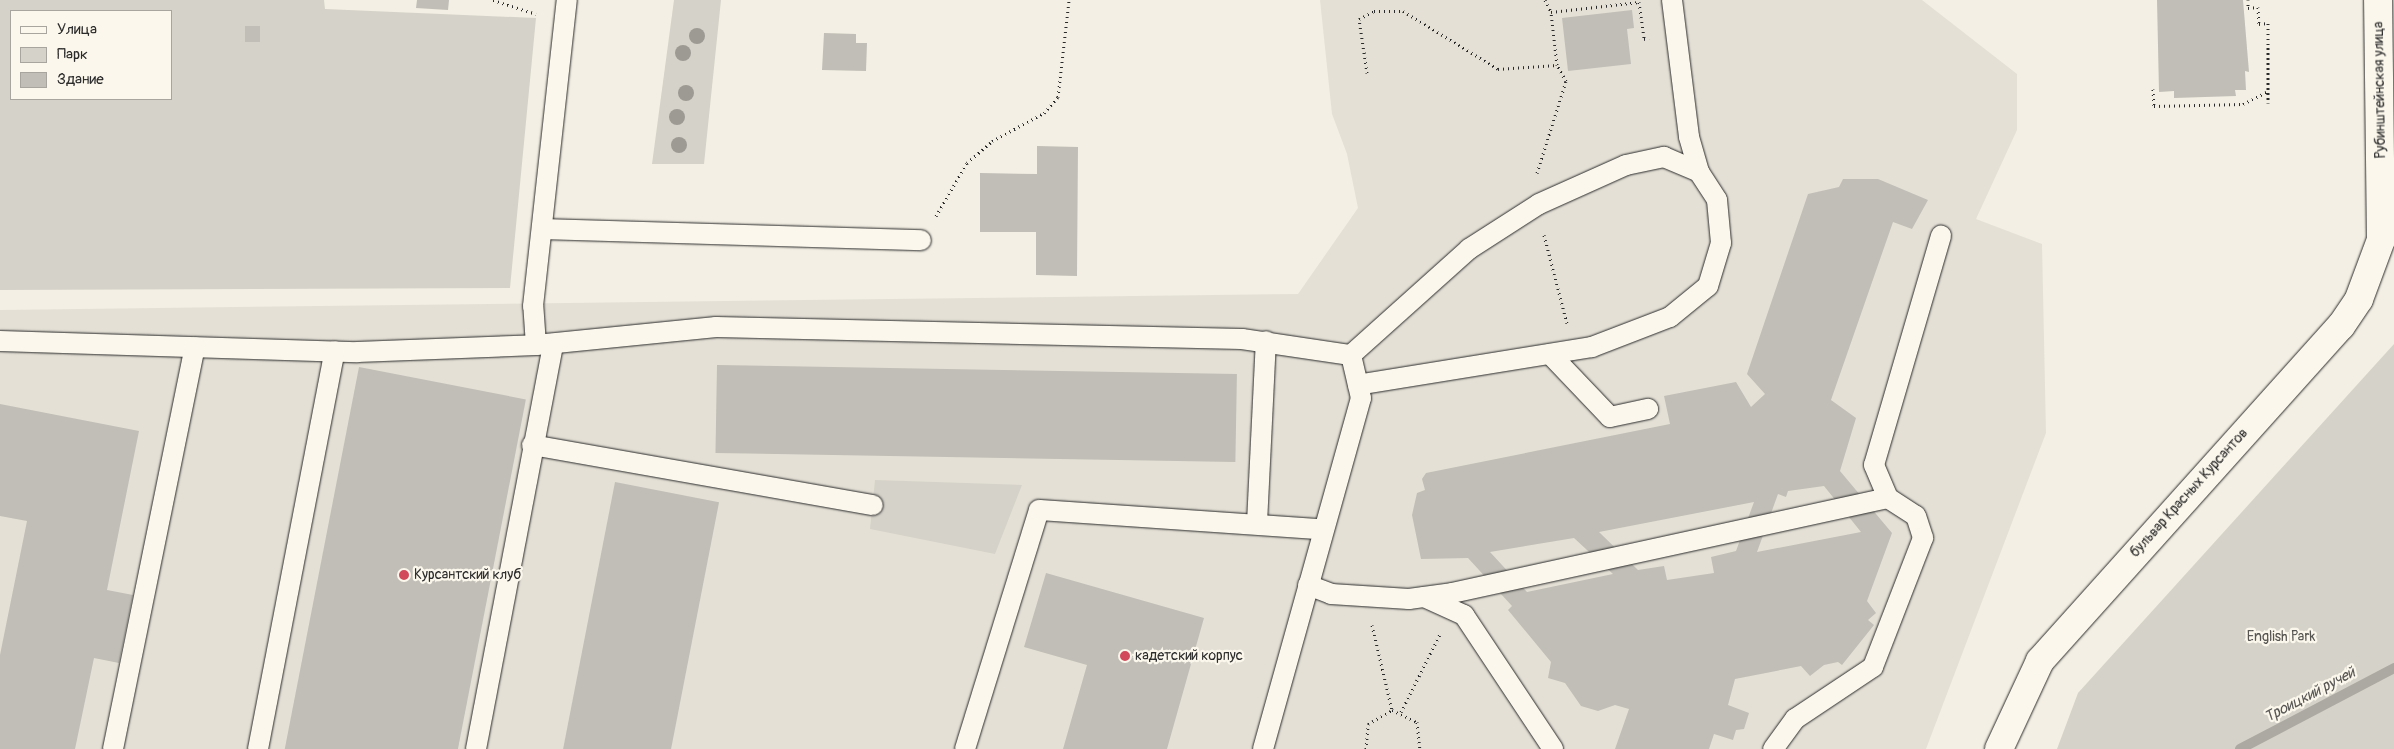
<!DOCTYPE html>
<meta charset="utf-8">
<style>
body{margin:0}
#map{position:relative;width:2394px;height:749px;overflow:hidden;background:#f3efe4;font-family:Pangolin,sans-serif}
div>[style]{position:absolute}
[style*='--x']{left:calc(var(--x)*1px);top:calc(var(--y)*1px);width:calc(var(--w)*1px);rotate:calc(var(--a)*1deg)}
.built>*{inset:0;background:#e4e0d6}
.green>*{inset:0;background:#d5d2c9}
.stream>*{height:10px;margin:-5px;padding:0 5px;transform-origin:5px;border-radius:5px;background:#aca9a2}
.building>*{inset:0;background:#c0beb6;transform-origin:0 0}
.path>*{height:3px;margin-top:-1.5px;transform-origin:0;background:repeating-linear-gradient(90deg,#2b2b2b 0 1px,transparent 0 5px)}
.roads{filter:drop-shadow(0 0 1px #2b2b2b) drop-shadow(0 0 1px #2b2b2b)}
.service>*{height:20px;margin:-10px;padding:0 10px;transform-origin:10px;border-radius:10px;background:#fbf7ec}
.tertiary>*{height:28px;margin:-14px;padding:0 14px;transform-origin:14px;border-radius:14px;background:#fbf7ec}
.trees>*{width:16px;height:16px;margin:-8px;border-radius:50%;background:#9d9a94}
.dots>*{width:14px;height:14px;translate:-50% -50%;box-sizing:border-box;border:2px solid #fbf7ec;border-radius:50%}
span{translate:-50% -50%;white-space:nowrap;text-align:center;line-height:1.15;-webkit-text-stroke:4.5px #fbf7ec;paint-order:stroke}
.street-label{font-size:14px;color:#2b2b2b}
.poi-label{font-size:14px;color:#2b2b2b}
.left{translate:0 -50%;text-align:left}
.park-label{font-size:14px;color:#565552}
.water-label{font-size:15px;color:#585755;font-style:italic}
.legend{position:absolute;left:10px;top:10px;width:162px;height:90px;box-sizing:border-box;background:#fbf7ec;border:1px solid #a8a59f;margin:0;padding:6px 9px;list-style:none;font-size:15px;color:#2b2b2b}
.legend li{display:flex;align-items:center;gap:10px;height:25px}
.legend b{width:25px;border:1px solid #a8a59f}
</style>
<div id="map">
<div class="built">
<div style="clip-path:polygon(1320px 0,1922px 0,2017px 74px,2017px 130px,1976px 219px,2042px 244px,2046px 433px,1926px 749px,0 749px,0 310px,1298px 294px,1358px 208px,1347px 154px,1332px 114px)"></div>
</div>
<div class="green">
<div style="clip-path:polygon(evenodd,0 0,324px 0,325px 9px,536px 18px,510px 288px,0 290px,0 0,11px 11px,171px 11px,171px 99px,11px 99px,11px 11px)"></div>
<div style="clip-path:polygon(674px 0,721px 0,704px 164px,652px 164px)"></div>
<div style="clip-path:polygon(2394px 344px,2394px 749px,2057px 749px,2078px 693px)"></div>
<div style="clip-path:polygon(875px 480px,1022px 485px,995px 554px,870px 529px)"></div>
</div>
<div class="stream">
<div style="--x:2240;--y:749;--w:174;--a:-27.7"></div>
</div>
<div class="building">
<div style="clip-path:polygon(417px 0,449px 0,448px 10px,416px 8px)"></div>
<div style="clip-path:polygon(2157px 0,2243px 0,2249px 72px,2245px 71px,2246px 90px,2235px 90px,2236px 96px,2174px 98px,2174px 91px,2159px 92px)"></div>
<div style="clip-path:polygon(1632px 10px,1634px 28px,1627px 29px,1631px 64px,1568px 71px,1562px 18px)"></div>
<div style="left:245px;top:26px;width:15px;height:16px"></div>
<div style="clip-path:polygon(824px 33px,856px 34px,856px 43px,867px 43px,866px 71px,822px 70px)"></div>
<div style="clip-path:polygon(1037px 146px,1078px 147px,1077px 276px,1036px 275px,1036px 232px,980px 232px,980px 173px,1037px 174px)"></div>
<div style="clip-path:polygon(evenodd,1843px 179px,1878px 179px,1928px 200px,1912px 229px,1893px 222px,1831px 400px,1856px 418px,1840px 471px,1892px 533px,1867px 601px,1876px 613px,1868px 620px,1874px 625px,1842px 665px,1838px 662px,1824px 665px,1810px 676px,1801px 666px,1735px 679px,1728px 705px,1749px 713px,1744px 729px,1736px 730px,1733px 740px,1714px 734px,1709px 749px,1615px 749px,1629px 709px,1615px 705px,1598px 711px,1581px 706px,1565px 683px,1548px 678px,1551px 662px,1508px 610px,1512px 606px,1468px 558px,1421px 559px,1412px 515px,1417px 493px,1425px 490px,1422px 479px,1426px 473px,1670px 424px,1664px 396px,1736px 382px,1751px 407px,1765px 394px,1747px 374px,1808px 194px,1839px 187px,1843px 179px,1824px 486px,1861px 532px,1757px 552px,1778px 494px,1786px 497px,1788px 491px,1824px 486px,1843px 179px,1754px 502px,1736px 551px,1711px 557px,1714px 573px,1667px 580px,1664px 566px,1638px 570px,1599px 532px,1754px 502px,1843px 179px,1574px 538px,1613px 574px,1527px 592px,1490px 552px,1574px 538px)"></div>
<div style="left:717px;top:365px;width:520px;height:88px;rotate:1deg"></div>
<div style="left:359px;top:367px;width:170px;height:390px;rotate:11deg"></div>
<div style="clip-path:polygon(0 404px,139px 431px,107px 590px,133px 595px,119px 663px,94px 658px,75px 749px,0 749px,0 655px,27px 521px,0 516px)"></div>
<div style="left:615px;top:482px;width:106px;height:272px;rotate:11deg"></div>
<div style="clip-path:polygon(1046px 573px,1204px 618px,1167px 749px,1063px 749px,1087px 665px,1024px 647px)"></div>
</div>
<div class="path">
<div style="--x:493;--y:0;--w:45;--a:18"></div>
<div style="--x:1545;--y:0;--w:13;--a:63"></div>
<div style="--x:2248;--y:0;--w:8;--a:90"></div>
<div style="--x:2248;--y:8;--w:10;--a:-6"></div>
<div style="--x:2258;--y:7;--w:17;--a:87"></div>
<div style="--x:2259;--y:24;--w:9;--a:-6"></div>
<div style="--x:2268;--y:23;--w:80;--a:90"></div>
<div style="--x:1367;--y:73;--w:55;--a:-98.4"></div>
<div style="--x:1359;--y:19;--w:17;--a:-28"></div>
<div style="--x:1374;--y:11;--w:29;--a:0"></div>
<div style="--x:1403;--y:11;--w:111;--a:31.4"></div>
<div style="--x:1498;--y:69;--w:59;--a:-3.9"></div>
<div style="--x:2153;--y:89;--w:17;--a:87"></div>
<div style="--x:2154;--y:106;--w:89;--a:-1.3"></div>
<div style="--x:2243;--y:104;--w:29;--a:-27"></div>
<div style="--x:1537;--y:173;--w:96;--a:-72.5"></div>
<div style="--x:1566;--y:81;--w:18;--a:-119"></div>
<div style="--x:1557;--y:65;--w:53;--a:-96.5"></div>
<div style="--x:1551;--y:12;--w:89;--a:-6.5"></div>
<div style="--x:1639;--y:2;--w:37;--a:82"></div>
<div style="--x:1644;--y:39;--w:5;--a:-11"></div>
<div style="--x:936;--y:216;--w:61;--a:-59.7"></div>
<div style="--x:967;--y:163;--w:33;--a:-41"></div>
<div style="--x:992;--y:141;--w:59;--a:-28.3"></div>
<div style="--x:1044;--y:113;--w:21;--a:-49"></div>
<div style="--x:1058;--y:97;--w:98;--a:-83.5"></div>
<div style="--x:1544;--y:235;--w:91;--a:75.4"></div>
<div style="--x:1372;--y:625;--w:87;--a:76.8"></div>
<div style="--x:1401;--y:712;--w:87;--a:-63.4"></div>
<div style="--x:1366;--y:749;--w:25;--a:-85"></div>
<div style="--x:1368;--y:724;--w:28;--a:-30"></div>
<div style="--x:1392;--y:710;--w:28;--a:26"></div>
<div style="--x:1417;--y:722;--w:27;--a:84"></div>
</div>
<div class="roads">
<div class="service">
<div style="--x:1672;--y:0;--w:138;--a:82.9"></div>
<div style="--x:1689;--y:137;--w:36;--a:74"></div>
<div style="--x:543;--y:229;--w:378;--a:1.7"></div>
<div style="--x:0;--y:341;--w:357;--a:1.8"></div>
<div style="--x:357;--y:352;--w:179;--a:-2.2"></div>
<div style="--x:536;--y:345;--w:181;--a:-5.7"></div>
<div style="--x:716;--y:327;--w:526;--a:1.31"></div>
<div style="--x:1242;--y:339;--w:110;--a:8.4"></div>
<div style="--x:536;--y:345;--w:39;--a:-94"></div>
<div style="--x:533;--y:306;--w:308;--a:-83.7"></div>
<div style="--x:1550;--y:354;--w:87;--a:46.4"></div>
<div style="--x:1610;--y:417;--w:39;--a:-12"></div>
<div style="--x:1351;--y:355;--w:159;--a:-41.9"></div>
<div style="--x:1469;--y:249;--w:83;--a:-32.7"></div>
<div style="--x:1539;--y:204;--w:95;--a:-24.1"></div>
<div style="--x:1626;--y:165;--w:39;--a:-12"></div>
<div style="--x:1664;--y:157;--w:38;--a:23"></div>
<div style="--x:1699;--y:172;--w:33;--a:57"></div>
<div style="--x:1717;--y:200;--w:43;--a:84.7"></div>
<div style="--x:1721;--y:243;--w:45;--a:106.8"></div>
<div style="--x:1708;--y:286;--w:49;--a:140.8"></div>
<div style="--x:1670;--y:317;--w:84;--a:159"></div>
<div style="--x:1592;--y:347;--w:237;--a:170.8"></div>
<div style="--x:532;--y:445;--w:346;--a:10"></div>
<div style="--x:1888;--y:498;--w:36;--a:-113"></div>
<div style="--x:1874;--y:465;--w:239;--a:-73.7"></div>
<div style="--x:1257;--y:523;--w:182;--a:-87.2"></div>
<div style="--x:1308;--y:585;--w:25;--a:21"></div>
<div style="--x:1331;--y:594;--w:78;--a:3.7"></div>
<div style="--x:1409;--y:599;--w:43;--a:-7.9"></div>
<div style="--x:1452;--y:593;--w:446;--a:-12.3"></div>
<div style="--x:1888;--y:498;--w:33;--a:33"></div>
<div style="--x:1916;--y:516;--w:23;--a:72"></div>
<div style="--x:1923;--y:538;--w:138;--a:111.2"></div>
<div style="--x:1873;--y:667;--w:94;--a:146.3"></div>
<div style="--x:1795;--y:719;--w:37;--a:126"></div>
<div style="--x:1424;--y:597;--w:44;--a:24.2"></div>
<div style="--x:1464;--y:615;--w:161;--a:56.4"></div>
<div style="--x:113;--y:749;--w:410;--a:-78.5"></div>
<div style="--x:258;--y:749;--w:405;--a:-79.1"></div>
<div style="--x:476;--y:749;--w:412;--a:-79.2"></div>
<div style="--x:965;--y:749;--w:250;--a:-72.8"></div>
<div style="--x:1039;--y:510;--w:283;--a:3.9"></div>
<div style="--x:1263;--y:749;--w:364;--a:-74.4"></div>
<div style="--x:1361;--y:398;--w:44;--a:-103.1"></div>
</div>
<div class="tertiary">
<div style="--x:1999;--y:749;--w:97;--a:-65"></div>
<div style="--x:2040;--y:661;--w:450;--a:-48.1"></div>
<div style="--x:2341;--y:326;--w:32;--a:-56"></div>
<div style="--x:2359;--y:299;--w:63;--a:-69.6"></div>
<div style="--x:2381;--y:240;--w:240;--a:-90.7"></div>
</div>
</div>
<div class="trees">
<div style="left:697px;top:36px"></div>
<div style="left:683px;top:53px"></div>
<div style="left:686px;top:93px"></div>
<div style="left:677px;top:117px"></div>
<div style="left:679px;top:145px"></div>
</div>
<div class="dots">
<div style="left:404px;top:575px;background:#d1495b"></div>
<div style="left:1125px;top:656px;background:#d1495b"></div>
</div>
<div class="street-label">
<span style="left:2380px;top:90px;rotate:-91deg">Рубинштейнская улица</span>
<span style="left:2189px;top:493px;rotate:-48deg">бульвар Красных Курсантов</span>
</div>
<div class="poi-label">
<span class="left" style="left:414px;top:575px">Курсантский клуб</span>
<span class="left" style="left:1135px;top:656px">кадетский корпус</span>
</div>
<div class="park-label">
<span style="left:2281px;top:637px">English Park</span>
</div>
<div class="water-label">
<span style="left:2310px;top:695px;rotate:-28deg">Троицкий ручей</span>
</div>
<ul class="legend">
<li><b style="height:6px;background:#fbf7ec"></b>Улица</li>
<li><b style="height:14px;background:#d5d2c9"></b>Парк</li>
<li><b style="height:14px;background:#c0beb6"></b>Здание</li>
</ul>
</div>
